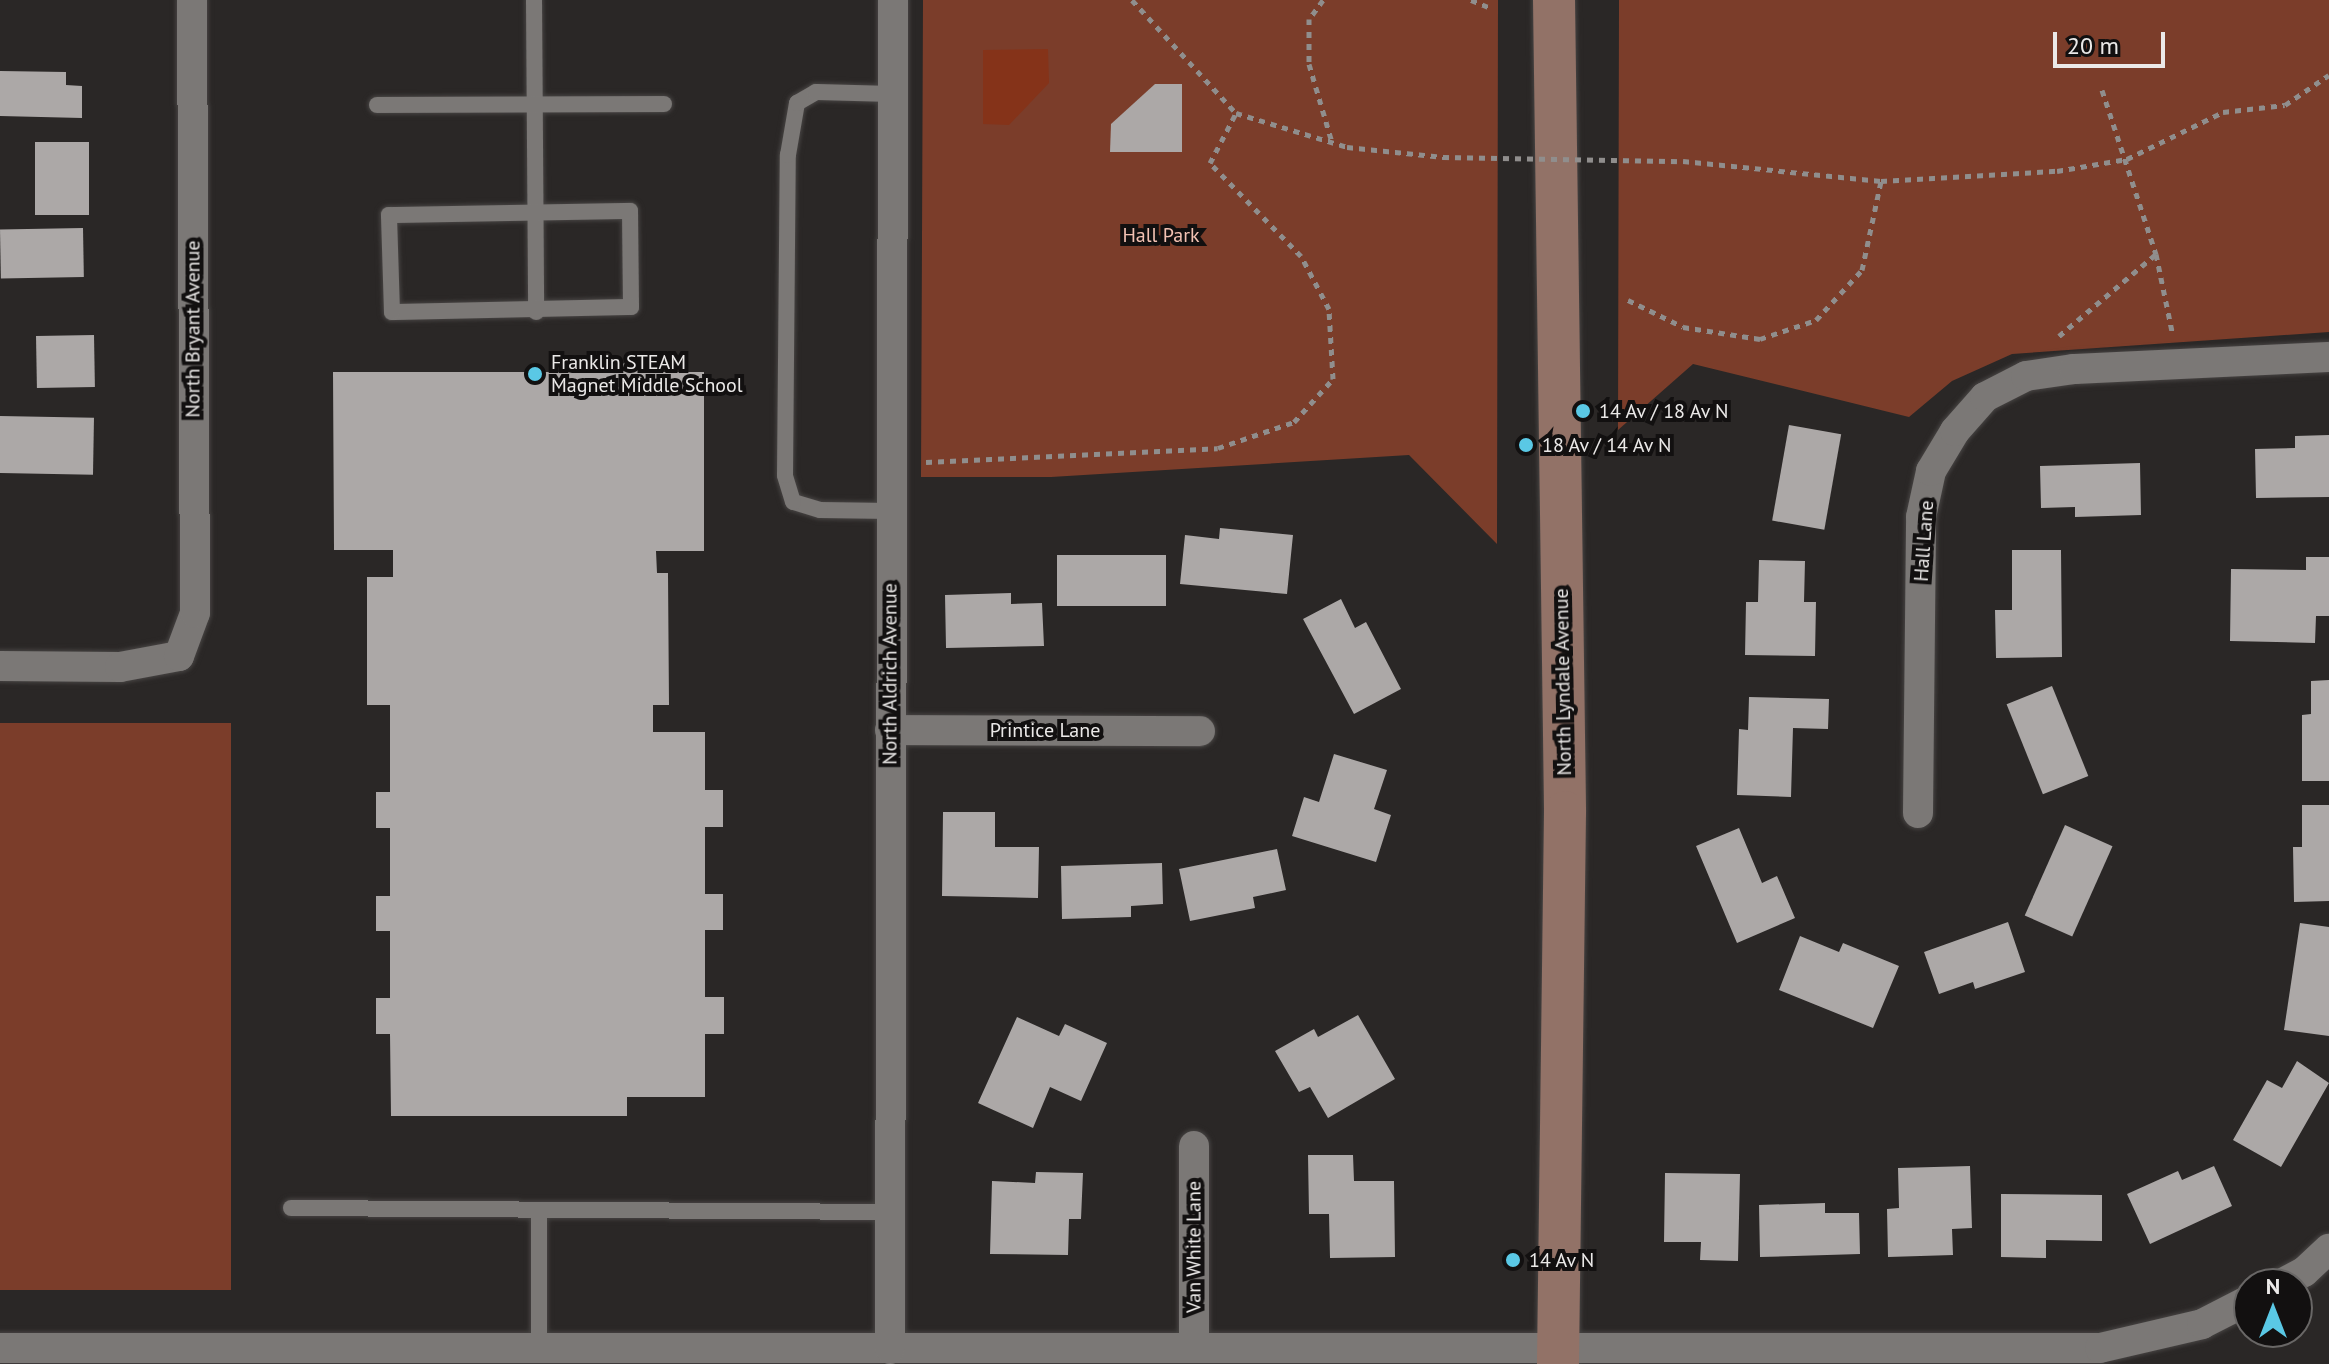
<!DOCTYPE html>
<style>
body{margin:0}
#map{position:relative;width:2329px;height:1364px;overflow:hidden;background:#2a2726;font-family:"PT Sans",sans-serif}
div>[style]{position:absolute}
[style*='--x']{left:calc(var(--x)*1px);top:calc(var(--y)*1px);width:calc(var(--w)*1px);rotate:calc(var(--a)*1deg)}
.green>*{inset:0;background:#7b3d2a;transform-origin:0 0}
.water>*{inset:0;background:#853319}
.building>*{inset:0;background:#aca8a7;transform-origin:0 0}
.path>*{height:5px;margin-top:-2.5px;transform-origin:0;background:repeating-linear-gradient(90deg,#908e8d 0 6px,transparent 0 12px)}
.roads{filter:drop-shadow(0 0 2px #474443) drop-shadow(0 0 2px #474443)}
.lane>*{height:16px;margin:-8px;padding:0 8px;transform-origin:8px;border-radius:8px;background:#7b7876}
.street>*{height:30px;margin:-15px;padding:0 15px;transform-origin:15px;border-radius:15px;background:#7b7876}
.secondary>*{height:42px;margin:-21px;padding:0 21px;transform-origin:21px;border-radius:21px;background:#927267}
.path-bridge>*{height:5px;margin-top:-2.5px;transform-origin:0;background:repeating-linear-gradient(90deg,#908e8d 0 6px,transparent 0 12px)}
.dots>*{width:22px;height:22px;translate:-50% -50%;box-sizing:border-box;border:4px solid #121010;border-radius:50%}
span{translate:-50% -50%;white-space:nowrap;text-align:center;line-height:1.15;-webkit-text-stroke:8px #121010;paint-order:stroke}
.park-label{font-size:20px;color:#f3c2b3}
.street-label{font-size:20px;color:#ebe9e8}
.poi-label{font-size:20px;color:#ebe9e8}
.left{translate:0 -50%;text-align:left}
.north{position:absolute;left:2233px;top:1268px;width:80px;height:80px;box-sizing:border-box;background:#121010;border:2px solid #696766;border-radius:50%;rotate:0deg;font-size:22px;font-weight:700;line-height:32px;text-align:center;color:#ebe9e8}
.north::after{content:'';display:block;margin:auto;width:28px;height:36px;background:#5ac8e5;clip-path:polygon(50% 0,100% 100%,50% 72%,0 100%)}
.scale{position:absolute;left:2053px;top:32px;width:112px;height:36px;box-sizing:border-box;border:4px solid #ebe9e8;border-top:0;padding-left:10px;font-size:24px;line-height:28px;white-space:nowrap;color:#ebe9e8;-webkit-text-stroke:6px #121010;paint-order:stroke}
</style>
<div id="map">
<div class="green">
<div style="clip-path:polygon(923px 0,1498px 0,1497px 544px,1409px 455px,1051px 477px,921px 477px)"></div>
<div style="clip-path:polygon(1619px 0,2329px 0,2329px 332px,2012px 354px,1952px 381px,1909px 417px,1693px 364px,1618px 430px)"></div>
<div style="left:0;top:723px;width:231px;height:567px"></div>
</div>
<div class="water">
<div style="clip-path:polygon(1048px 49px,1049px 83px,1009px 125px,983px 124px,983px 50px)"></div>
</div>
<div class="building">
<div style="clip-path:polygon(0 71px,66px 72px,66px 85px,82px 86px,82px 118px,0 116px)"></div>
<div style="clip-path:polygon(1155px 84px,1182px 84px,1182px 152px,1110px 152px,1111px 124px)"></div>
<div style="left:35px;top:142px;width:54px;height:73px"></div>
<div style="left:83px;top:228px;width:49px;height:83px;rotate:89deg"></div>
<div style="left:94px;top:335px;width:52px;height:58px;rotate:89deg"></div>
<div style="clip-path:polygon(644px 363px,644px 372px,704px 372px,704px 551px,656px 551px,657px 573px,668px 573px,669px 705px,653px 705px,653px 732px,705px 732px,705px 790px,723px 790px,723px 827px,705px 827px,705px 894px,723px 894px,723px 930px,705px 930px,705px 997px,724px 997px,724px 1034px,705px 1034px,705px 1097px,627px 1097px,627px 1116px,391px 1116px,390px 1034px,376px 1034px,376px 998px,390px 998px,390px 931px,376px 931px,376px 896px,390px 896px,390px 828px,376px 828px,376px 792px,390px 792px,390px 705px,367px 705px,367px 577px,393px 577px,393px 550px,334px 550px,333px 372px,593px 372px,593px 364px)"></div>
<div style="left:0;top:416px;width:94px;height:57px;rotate:1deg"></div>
<div style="left:1789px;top:425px;width:53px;height:97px;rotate:10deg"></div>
<div style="clip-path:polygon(2329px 435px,2329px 497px,2256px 498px,2255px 449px,2295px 448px,2295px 436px)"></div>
<div style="clip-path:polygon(2140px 463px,2141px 515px,2075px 517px,2075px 507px,2041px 508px,2040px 466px)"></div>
<div style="clip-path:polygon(1220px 528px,1293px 535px,1287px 594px,1180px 584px,1185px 535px,1219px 539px)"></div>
<div style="clip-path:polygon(2012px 550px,2061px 550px,2062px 657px,1996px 658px,1995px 610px,2012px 610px)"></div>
<div style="left:1057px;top:555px;width:109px;height:51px"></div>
<div style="clip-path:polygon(2306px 557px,2329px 557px,2329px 616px,2316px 616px,2315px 643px,2230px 641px,2231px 569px,2306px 570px)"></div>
<div style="clip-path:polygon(1759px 560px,1805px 561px,1804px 602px,1816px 602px,1815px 656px,1745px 655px,1746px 602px,1758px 602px)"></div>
<div style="clip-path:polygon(1011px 593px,1011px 604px,1042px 603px,1044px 646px,946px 648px,945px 595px)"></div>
<div style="clip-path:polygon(1341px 599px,1355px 628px,1366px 622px,1401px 689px,1354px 714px,1303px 619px)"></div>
<div style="clip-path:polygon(2329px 680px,2329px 781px,2302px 781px,2302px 715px,2311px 714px,2311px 681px)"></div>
<div style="left:2052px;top:686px;width:97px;height:49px;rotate:68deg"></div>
<div style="clip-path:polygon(1749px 697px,1829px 699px,1828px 729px,1793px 728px,1791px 797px,1737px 795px,1739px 729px,1748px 730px)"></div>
<div style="clip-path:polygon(1334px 754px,1387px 770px,1374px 809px,1391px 815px,1376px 862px,1292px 836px,1304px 797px,1319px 802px)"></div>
<div style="clip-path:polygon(2302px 805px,2329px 805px,2329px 901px,2294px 902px,2293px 847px,2302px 847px)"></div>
<div style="clip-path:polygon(943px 812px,995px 812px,995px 847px,1039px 847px,1038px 898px,942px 896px)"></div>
<div style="left:2065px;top:825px;width:52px;height:99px;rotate:24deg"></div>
<div style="clip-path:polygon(1739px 828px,1762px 883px,1777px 876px,1795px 918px,1737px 943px,1696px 846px)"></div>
<div style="clip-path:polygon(1277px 849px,1286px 890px,1253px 897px,1255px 908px,1190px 921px,1179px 869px)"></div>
<div style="clip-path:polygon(1162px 863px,1163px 904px,1131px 906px,1131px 917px,1062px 919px,1061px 866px)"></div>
<div style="clip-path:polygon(2008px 922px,2025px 972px,1975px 989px,1973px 982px,1939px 994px,1924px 952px)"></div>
<div style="clip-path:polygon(2300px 923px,2329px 927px,2329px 1036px,2284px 1030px)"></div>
<div style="clip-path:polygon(1800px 936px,1839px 952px,1843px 943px,1899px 966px,1873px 1028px,1779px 990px)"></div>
<div style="clip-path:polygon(1358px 1015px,1395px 1079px,1328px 1118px,1310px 1087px,1299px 1092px,1275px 1051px,1314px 1029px,1318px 1037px)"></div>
<div style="clip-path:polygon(1017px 1017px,1059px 1036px,1065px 1024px,1107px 1043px,1081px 1101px,1050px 1087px,1033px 1128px,978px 1103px)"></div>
<div style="clip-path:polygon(2297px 1061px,2329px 1083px,2281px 1167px,2233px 1140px,2267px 1080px,2282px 1088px)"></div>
<div style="clip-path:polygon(1308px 1155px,1353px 1155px,1354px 1181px,1394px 1181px,1395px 1257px,1330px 1258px,1329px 1214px,1309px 1214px)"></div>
<div style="clip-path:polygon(1970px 1166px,1972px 1228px,1952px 1229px,1953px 1255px,1888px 1257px,1887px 1209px,1899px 1208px,1898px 1168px)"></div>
<div style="clip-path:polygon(2214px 1166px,2232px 1206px,2150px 1244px,2127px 1194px,2178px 1171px,2182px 1180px)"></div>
<div style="clip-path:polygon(1036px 1172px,1083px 1173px,1081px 1219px,1069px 1219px,1068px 1255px,990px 1254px,992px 1181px,1035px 1183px)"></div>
<div style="clip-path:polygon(1665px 1173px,1740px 1174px,1738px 1261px,1700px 1260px,1701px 1242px,1664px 1242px)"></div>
<div style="clip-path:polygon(2001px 1194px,2102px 1195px,2102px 1241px,2046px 1240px,2046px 1258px,2001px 1257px)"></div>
<div style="clip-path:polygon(1825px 1203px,1825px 1213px,1859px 1213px,1860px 1254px,1760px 1257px,1759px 1205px)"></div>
</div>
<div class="path">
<div style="--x:1132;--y:0;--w:154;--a:47.4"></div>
<div style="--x:1236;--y:113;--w:116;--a:17"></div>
<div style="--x:1347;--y:147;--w:97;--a:5.9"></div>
<div style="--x:1323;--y:0;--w:24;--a:126"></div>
<div style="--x:1309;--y:19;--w:45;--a:90"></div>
<div style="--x:1309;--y:64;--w:81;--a:73.6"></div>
<div style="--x:1471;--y:0;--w:22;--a:22"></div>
<div style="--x:2102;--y:90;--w:173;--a:71.8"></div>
<div style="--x:2156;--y:254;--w:79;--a:78.3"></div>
<div style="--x:1683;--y:161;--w:199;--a:5.8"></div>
<div style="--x:1881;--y:181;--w:176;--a:-3.3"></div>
<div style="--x:2057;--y:171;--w:71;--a:-9.7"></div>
<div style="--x:2127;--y:159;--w:107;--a:-26.1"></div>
<div style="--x:2223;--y:112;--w:62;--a:-6.4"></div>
<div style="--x:2285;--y:105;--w:53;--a:-34.3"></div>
<div style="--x:1628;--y:300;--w:61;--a:26.1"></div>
<div style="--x:1683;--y:327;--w:78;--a:8.9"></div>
<div style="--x:1760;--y:339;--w:59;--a:-18.7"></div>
<div style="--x:1816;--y:320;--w:68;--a:-47.4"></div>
<div style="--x:1862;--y:270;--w:91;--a:-77.9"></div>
<div style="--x:2059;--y:336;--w:127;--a:-40.2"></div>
<div style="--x:926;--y:462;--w:292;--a:-2.7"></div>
<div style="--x:1218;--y:448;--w:80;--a:-18.9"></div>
<div style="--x:1294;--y:422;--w:58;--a:-47.8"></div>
<div style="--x:1333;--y:379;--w:70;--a:-93.3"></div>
<div style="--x:1329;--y:309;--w:60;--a:-117.8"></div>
<div style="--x:1301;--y:256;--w:130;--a:-134.4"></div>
<div style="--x:1210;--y:163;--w:56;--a:-62.5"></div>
</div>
<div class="roads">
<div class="lane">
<div style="--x:534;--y:0;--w:312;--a:89.6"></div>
<div style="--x:377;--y:105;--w:287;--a:-0.2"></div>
<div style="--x:630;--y:211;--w:96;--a:89.4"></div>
<div style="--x:631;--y:307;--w:239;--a:178.8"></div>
<div style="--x:392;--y:312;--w:97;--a:-91.8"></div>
<div style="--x:389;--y:215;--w:241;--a:-1"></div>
<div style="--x:891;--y:511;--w:71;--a:-179.2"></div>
<div style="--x:820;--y:510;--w:28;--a:-163"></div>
<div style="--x:793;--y:502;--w:28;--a:-107"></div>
<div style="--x:785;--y:475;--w:320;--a:-89.5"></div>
<div style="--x:788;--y:155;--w:53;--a:-80.2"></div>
<div style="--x:797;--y:103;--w:22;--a:-30"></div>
<div style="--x:816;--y:92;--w:77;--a:1.5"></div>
<div style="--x:291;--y:1208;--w:599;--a:0.38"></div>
<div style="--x:539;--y:1213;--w:136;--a:90"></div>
</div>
<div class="street">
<div style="--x:0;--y:666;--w:120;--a:0.5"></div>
<div style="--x:120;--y:667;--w:60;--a:-10.6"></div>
<div style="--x:179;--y:656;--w:46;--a:-69.6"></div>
<div style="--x:195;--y:613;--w:613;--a:-90.28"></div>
<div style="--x:890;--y:730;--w:310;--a:0.2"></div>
<div style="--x:1918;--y:813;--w:296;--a:-89.4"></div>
<div style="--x:1921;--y:517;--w:47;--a:-77.7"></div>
<div style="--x:1931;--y:471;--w:47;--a:-59"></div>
<div style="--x:1955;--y:431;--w:45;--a:-48.6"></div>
<div style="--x:1985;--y:397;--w:46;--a:-27.1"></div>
<div style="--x:2026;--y:376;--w:49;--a:-8.3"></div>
<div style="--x:2074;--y:369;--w:255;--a:-2.7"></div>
<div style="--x:1194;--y:1146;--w:202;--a:90"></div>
<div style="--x:2281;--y:1284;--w:26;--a:-28"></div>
<div style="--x:2304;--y:1272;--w:34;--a:-43"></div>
<div style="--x:0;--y:1348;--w:2100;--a:0"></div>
<div style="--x:2100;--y:1348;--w:105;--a:-13.2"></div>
<div style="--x:2202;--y:1324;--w:53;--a:-27.1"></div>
<div style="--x:890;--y:1349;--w:1349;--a:-89.87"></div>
</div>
<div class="secondary">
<div style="--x:1554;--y:0;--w:812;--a:89.22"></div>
<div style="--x:1565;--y:812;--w:552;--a:90.73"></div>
</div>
</div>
<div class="path-bridge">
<div style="--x:1443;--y:157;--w:240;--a:1"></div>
</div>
<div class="dots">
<div style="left:535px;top:374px;background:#5ac8e5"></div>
<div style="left:1583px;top:411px;background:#5ac8e5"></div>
<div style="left:1526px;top:445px;background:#5ac8e5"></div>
<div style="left:1513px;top:1260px;background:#5ac8e5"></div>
</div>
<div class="park-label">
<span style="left:1161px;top:235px">Hall Park</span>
</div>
<div class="street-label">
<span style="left:193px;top:329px;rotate:-90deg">North Bryant Avenue</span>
<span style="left:1924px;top:541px;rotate:-86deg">Hall Lane</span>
<span style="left:890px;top:674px;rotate:-90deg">North Aldrich Avenue</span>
<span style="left:1563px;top:682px;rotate:-91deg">North Lyndale Avenue</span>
<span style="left:1045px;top:730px">Printice Lane</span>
<span style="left:1194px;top:1247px;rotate:-90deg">Van White Lane</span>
</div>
<div class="poi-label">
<span class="left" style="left:551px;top:374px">Franklin STEAM<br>Magnet Middle School</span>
<span class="left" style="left:1599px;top:411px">14 Av / 18 Av N</span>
<span class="left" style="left:1542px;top:445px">18 Av / 14 Av N</span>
<span class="left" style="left:1529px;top:1260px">14 Av N</span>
</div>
<div class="north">N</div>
<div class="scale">20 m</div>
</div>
